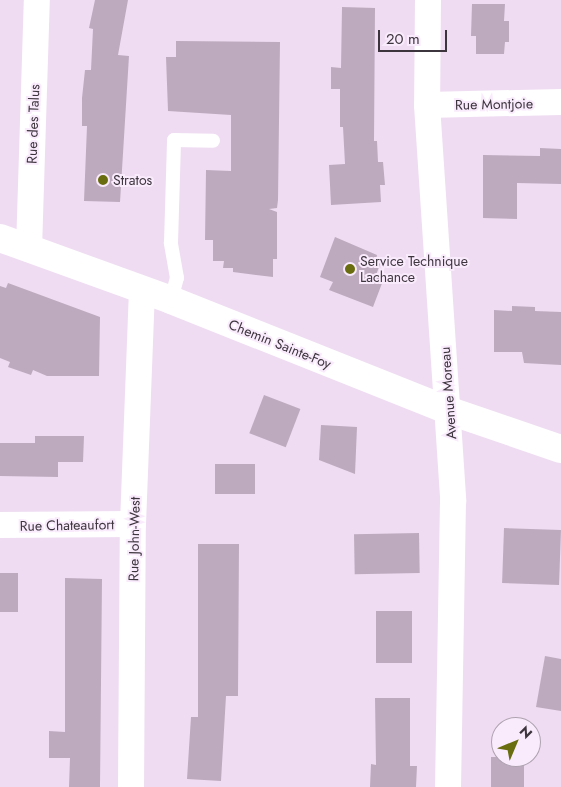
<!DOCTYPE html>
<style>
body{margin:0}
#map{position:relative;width:561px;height:787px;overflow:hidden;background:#efdcf2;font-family:Jost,sans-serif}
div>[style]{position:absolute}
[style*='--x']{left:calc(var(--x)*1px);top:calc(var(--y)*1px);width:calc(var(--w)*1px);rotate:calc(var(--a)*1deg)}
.building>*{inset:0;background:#bdaabf;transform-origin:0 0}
.lane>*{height:14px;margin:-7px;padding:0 7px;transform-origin:7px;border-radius:7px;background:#fff}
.street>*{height:26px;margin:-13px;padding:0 13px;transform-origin:13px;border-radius:13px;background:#fff}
.secondary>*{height:28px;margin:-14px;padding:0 14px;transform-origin:14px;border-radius:14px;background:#fff}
.dots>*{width:14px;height:14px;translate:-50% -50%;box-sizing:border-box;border:2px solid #faebfc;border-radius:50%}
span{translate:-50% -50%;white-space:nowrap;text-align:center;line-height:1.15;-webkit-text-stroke:4px #faebfc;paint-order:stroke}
.street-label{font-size:14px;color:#3d353e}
.poi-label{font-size:14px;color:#3d353e}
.left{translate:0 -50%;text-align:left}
.north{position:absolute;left:491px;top:717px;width:50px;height:50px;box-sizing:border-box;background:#faebfc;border:1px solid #aea2b0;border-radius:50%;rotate:45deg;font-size:14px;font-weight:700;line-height:20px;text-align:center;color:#3d353e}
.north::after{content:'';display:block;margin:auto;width:18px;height:22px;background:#696d0f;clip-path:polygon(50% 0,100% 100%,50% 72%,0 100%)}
.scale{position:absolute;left:378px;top:30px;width:69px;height:22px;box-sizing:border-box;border:2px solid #3d353e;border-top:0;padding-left:6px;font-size:15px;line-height:18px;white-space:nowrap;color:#3d353e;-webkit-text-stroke:4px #faebfc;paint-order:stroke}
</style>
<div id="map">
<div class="building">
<div style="clip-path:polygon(95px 0,128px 0,118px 55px,129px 56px,120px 202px,84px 201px,87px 126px,82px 126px,82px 98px,85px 70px,91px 70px,93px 29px,89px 28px)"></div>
<div style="clip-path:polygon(472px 4px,505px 4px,504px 21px,509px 21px,509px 42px,505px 42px,504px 54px,476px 54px,476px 36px,471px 36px)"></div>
<div style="clip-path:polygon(342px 7px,375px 8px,374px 141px,377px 141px,378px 162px,383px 162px,385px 185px,380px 185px,381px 202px,331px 205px,329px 165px,345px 164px,343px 127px,340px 127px,340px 89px,331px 89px,331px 67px,341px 68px)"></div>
<div style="clip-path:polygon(176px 41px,280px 42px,278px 200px,277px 208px,269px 209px,277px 212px,277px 259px,273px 259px,273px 277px,233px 272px,233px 268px,223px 268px,224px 261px,213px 261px,213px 240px,205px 240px,206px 170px,231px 171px,231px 115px,168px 111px,166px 57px,176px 57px)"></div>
<div style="clip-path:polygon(540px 148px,561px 149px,561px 184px,517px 183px,517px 219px,483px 218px,483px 155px,540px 156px)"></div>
<div style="clip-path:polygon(335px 237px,377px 255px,376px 260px,381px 262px,376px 275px,384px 278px,373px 307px,329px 290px,333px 282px,320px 277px)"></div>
<div style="clip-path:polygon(8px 283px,100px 317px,99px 376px,47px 376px,33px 370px,31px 375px,8px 367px,10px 362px,0 358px,0 286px,6px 288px)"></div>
<div style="clip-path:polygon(512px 306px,535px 307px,535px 311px,561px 312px,561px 365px,524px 363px,522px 352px,494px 352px,494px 310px,512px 311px)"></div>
<div style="left:264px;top:395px;width:39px;height:41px;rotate:21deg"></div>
<div style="clip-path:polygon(321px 425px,357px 427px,355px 474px,319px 460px)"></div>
<div style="clip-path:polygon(35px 436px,84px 436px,83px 462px,58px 462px,58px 477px,0 476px,0 443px,35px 443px)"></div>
<div style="left:215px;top:464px;width:40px;height:30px"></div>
<div style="left:504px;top:528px;width:57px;height:55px;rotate:2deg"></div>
<div style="left:419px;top:533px;width:40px;height:65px;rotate:89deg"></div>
<div style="clip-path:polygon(198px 544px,239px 544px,238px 696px,226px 696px,221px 781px,187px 779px,191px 717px,198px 717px)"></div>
<div style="left:0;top:573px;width:18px;height:39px"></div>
<div style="clip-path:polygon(65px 578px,102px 579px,100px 787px,69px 787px,70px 758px,49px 758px,49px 731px,65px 732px)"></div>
<div style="left:376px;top:611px;width:36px;height:52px"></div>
<div style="clip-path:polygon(545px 656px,561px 659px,561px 711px,536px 707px)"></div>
<div style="clip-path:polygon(375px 698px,410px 698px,410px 766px,417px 766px,416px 787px,370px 787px,371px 764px,376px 765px)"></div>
<div style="left:491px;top:757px;width:33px;height:30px"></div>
</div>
<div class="lane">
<div style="--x:171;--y:300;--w:23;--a:-75"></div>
<div style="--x:177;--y:278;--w:36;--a:-100"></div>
<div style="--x:171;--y:243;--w:103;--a:-88.3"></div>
<div style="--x:174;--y:140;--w:39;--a:1"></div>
</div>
<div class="street">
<div style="--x:428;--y:0;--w:105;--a:90.5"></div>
<div style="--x:427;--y:105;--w:397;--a:86.2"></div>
<div style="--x:453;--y:501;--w:286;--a:91"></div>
<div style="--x:427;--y:105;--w:134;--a:-1.3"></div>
<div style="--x:29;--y:249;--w:249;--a:-88.2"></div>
<div style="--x:0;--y:525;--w:133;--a:-0.4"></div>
<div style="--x:131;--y:787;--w:263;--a:-89.6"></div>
<div style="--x:133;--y:524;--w:233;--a:-87.8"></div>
</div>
<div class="secondary">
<div style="--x:0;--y:238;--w:182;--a:19.9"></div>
<div style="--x:171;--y:300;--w:300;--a:21.7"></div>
<div style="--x:450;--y:411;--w:117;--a:18.9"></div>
</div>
<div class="dots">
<div style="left:103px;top:180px;background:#696d0f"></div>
<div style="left:350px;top:269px;background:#696d0f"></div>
</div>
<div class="street-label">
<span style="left:494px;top:104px;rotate:-1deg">Rue Montjoie</span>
<span style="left:33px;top:124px;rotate:-88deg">Rue des Talus</span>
<span style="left:280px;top:344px;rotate:22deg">Chemin Sainte-Foy</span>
<span style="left:448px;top:393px;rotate:-94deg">Avenue Moreau</span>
<span style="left:67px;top:525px;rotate:-1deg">Rue Chateaufort</span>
<span style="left:134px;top:539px;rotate:-89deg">Rue John-West</span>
</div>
<div class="poi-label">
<span class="left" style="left:113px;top:180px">Stratos</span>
<span class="left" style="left:360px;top:269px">Service Technique<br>Lachance</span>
</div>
<div class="north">N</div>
<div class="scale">20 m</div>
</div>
